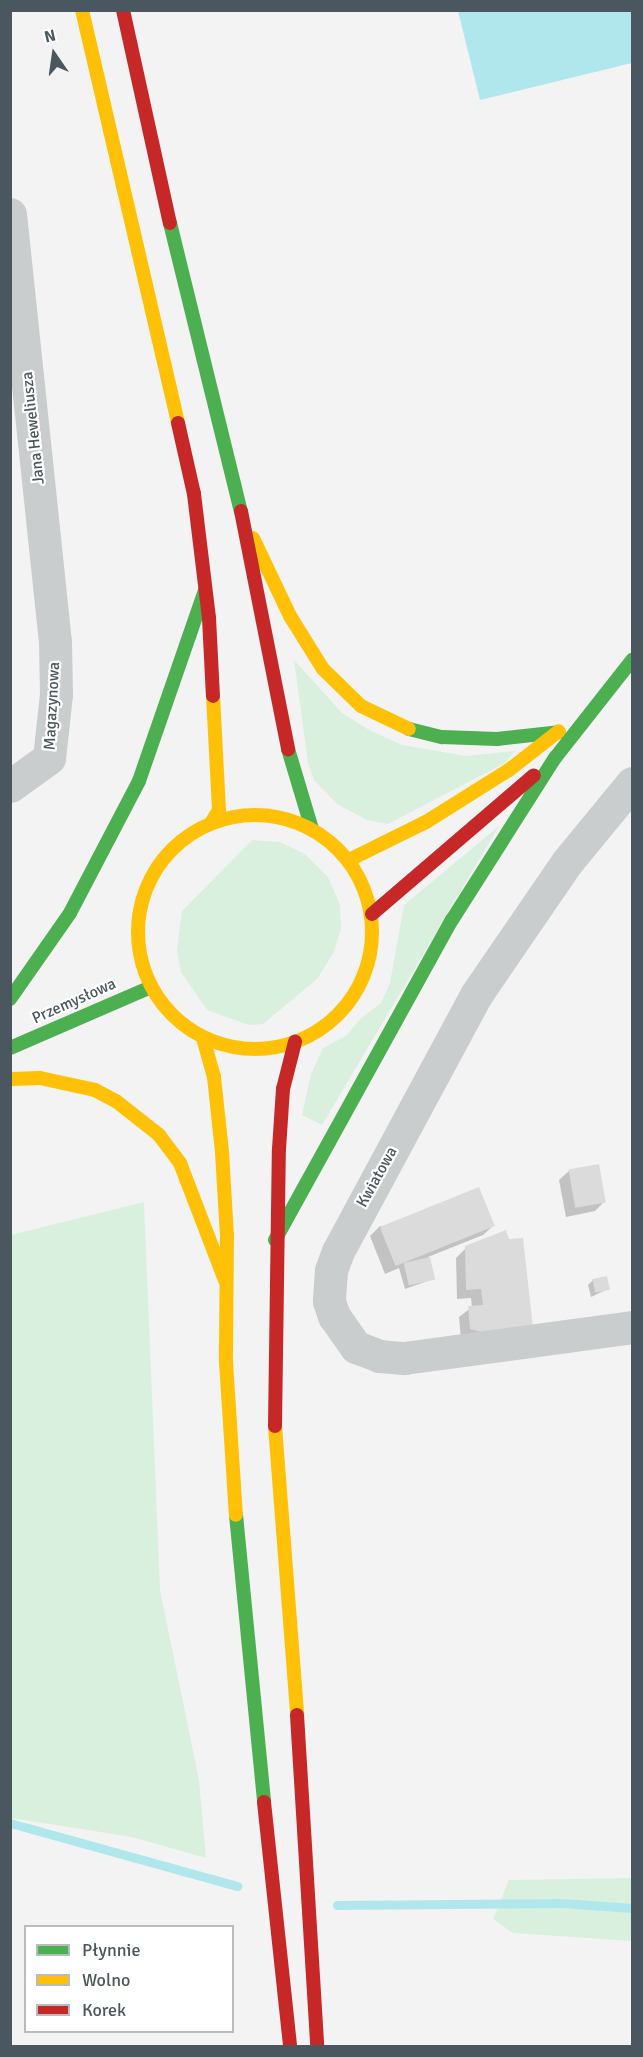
<!DOCTYPE html>
<meta charset="utf-8">
<style>
body{margin:0}
#map{position:relative;width:643px;height:2057px;overflow:hidden;background:#f3f3f3;font-family:Signika,sans-serif}
div>[style]{position:absolute}
[style*='--x']{left:calc(var(--x)*1px);top:calc(var(--y)*1px);width:calc(var(--w)*1px);rotate:calc(var(--a)*1deg)}
.green>*{inset:0;background:#d9f0df}
.water>*{inset:0;background:#b0e7ec}
.shadow>*{inset:0;background:#0003}
.stream>*{height:9px;margin:-4.5px;padding:0 4.5px;transform-origin:4.5px;border-radius:4.5px;background:#b0e7ec}
.building>*{inset:0;background:#dbdbdc;transform-origin:0 0}
.street>*{height:33px;margin:-16.5px;padding:0 16.5px;transform-origin:16.5px;border-radius:16.5px;background:#cacdce}
.fast>*{height:14px;margin:-7px;padding:0 7px;transform-origin:7px;border-radius:7px;background:#4caf50}
.slow>*{height:14px;margin:-7px;padding:0 7px;transform-origin:7px;border-radius:7px;background:#ffc107}
.slow>.ring{margin:-7px;padding:0;box-sizing:content-box;background:none;border:14px solid #ffc107;border-radius:50%}
.jam>*{height:14px;margin:-7px;padding:0 7px;transform-origin:7px;border-radius:7px;background:#c62828}
span{translate:-50% -50%;white-space:nowrap;text-align:center;line-height:1.15;-webkit-text-stroke:4.5px #fff;paint-order:stroke}
.street-label{font-size:16px;color:#4a575e}
.frame{position:absolute;inset:0;border:12px solid #4a575e;pointer-events:none}
.legend{position:absolute;left:24px;top:1925px;width:210px;height:108px;box-sizing:border-box;background:#fff;border:2px solid #b7bcbf;margin:0;padding:8px 10px;list-style:none;font-size:18px;color:#4a575e}
.legend li{display:flex;align-items:center;gap:12px;height:30px}
.legend b{width:30px;border:2px solid #b7bcbf}
.north{position:absolute;left:24px;top:24px;width:60px;height:60px;-webkit-text-stroke:4px #fff;paint-order:stroke;rotate:347deg;font-size:16px;font-weight:700;line-height:24px;text-align:center;color:#4a575e}
.north::after{content:'';display:block;margin:auto;width:21px;height:27px;background:#4a575e;clip-path:polygon(50% 0,100% 100%,50% 72%,0 100%)}
</style>
<div id="map">
<div class="green">
<div style="clip-path:polygon(294px 660px,342px 713px,369px 730px,402px 745px,466px 756px,515px 751px,505px 763px,388px 824px,367px 820px,337px 804px,314px 780px,308px 763px)"></div>
<div style="clip-path:polygon(499px 826px,322px 1125px,302px 1115px,311px 1074px,323px 1048px,346px 1036px,361px 1018px,381px 1003px,390px 983px,404px 905px)"></div>
<div style="clip-path:polygon(252px 840px,280px 842px,305px 854px,328px 877px,340px 905px,341px 928px,334px 952px,317px 979px,263px 1024px,249px 1025px,207px 1010px,181px 972px,177px 951px,182px 911px)"></div>
<div style="clip-path:polygon(144px 1202px,160px 1590px,199px 1780px,206px 1858px,132px 1837px,11px 1818px,11px 1235px)"></div>
<div style="clip-path:polygon(632px 1878px,632px 1941px,513px 1933px,493px 1919px,509px 1880px)"></div>
</div>
<div class="water">
<div style="clip-path:polygon(458px 11px,632px 11px,632px 63px,480px 100px)"></div>
</div>
<div class="shadow">
<div style="clip-path:polygon(569px 1171px,605px 1201px,595px 1211px,566px 1217px,559px 1180px)"></div>
<div style="clip-path:polygon(380px 1226px,493px 1226px,483px 1235px,428px 1257px,433px 1279px,405px 1289px,399px 1268px,385px 1274px,370px 1236px)"></div>
<div style="clip-path:polygon(466px 1248px,532px 1327px,461px 1339px,459px 1317px,472px 1307px,471px 1298px,457px 1299px,456px 1258px)"></div>
<div style="clip-path:polygon(593px 1280px,608px 1289px,591px 1297px,588px 1285px)"></div>
</div>
<div class="stream">
<div style="--x:10;--y:1823;--w:236;--a:15.5"></div>
<div style="--x:337;--y:1905;--w:225;--a:-0.5"></div>
<div style="--x:562;--y:1903;--w:70;--a:4.1"></div>
</div>
<div class="building">
<div style="left:599px;top:1164px;width:39px;height:31px;rotate:80deg"></div>
<div style="left:479px;top:1187px;width:42px;height:107px;rotate:68deg"></div>
<div style="clip-path:polygon(506px 1230px,509px 1239px,523px 1238px,533px 1328px,481px 1332px,470px 1329px,468px 1306px,483px 1305px,481px 1289px,466px 1290px,465px 1246px)"></div>
<div style="left:430px;top:1257px;width:23px;height:27px;rotate:77deg"></div>
<div style="left:607px;top:1276px;width:14px;height:15px;rotate:78deg"></div>
</div>
<div class="street">
<div style="--x:10;--y:214;--w:430;--a:84"></div>
<div style="--x:55;--y:642;--w:52;--a:88.9"></div>
<div style="--x:56;--y:694;--w:64;--a:96.2"></div>
<div style="--x:49;--y:758;--w:48;--a:144.3"></div>
<div style="--x:632;--y:783;--w:102;--a:129.4"></div>
<div style="--x:567;--y:862;--w:161;--a:124.4"></div>
<div style="--x:476;--y:995;--w:291;--a:118.3"></div>
<div style="--x:338;--y:1251;--w:20;--a:110"></div>
<div style="--x:331;--y:1270;--w:31;--a:94"></div>
<div style="--x:329;--y:1301;--w:16;--a:72"></div>
<div style="--x:334;--y:1316;--w:38;--a:55"></div>
<div style="--x:356;--y:1347;--w:25;--a:21"></div>
<div style="--x:379;--y:1356;--w:25;--a:5"></div>
<div style="--x:404;--y:1358;--w:230;--a:-7.7"></div>
</div>
<div class="fast">
<div style="--x:170;--y:223;--w:297;--a:76.2"></div>
<div style="--x:409;--y:729;--w:34;--a:14"></div>
<div style="--x:442;--y:737;--w:55;--a:2.1"></div>
<div style="--x:497;--y:739;--w:62;--a:-6.4"></div>
<div style="--x:288;--y:749;--w:84;--a:73.3"></div>
<div style="--x:10;--y:999;--w:105;--a:-55.1"></div>
<div style="--x:70;--y:913;--w:149;--a:-62.4"></div>
<div style="--x:139;--y:781;--w:202;--a:-70.9"></div>
<div style="--x:10;--y:1048;--w:154;--a:-23.4"></div>
<div style="--x:275;--y:1240;--w:366;--a:-61.1"></div>
<div style="--x:452;--y:920;--w:192;--a:-57.6"></div>
<div style="--x:555;--y:758;--w:125;--a:-51.8"></div>
<div style="--x:236;--y:1515;--w:288;--a:84.4"></div>
</div>
<div class="slow">
<div style="--x:82;--y:10;--w:424;--a:76.9"></div>
<div style="--x:253;--y:538;--w:86;--a:64.6"></div>
<div style="--x:290;--y:616;--w:62;--a:58.1"></div>
<div style="--x:323;--y:669;--w:53;--a:44.2"></div>
<div style="--x:361;--y:706;--w:53;--a:25.6"></div>
<div class="ring" style="left:138px;top:815px;width:220px;height:220px"></div>
<div style="--x:211;--y:823;--w:15;--a:-58"></div>
<div style="--x:219;--y:810;--w:114;--a:-93"></div>
<div style="--x:349;--y:860;--w:86;--a:-26.3"></div>
<div style="--x:426;--y:822;--w:98;--a:-32.1"></div>
<div style="--x:509;--y:770;--w:63;--a:-38"></div>
<div style="--x:203;--y:1038;--w:41;--a:74.2"></div>
<div style="--x:214;--y:1077;--w:75;--a:83.9"></div>
<div style="--x:222;--y:1152;--w:83;--a:86.6"></div>
<div style="--x:227;--y:1235;--w:127;--a:90.5"></div>
<div style="--x:226;--y:1362;--w:153;--a:86.3"></div>
<div style="--x:10;--y:1079;--w:30;--a:-2"></div>
<div style="--x:40;--y:1078;--w:56;--a:12.3"></div>
<div style="--x:95;--y:1090;--w:24;--a:28"></div>
<div style="--x:116;--y:1101;--w:55;--a:38.3"></div>
<div style="--x:159;--y:1135;--w:35;--a:53"></div>
<div style="--x:180;--y:1163;--w:125;--a:69"></div>
<div style="--x:275;--y:1426;--w:290;--a:85.6"></div>
</div>
<div class="jam">
<div style="--x:123;--y:10;--w:218;--a:77.6"></div>
<div style="--x:178;--y:423;--w:73;--a:77.3"></div>
<div style="--x:194;--y:494;--w:125;--a:83.1"></div>
<div style="--x:209;--y:618;--w:78;--a:87.1"></div>
<div style="--x:241;--y:511;--w:243;--a:78.8"></div>
<div style="--x:372;--y:914;--w:213;--a:-40.6"></div>
<div style="--x:275;--y:1426;--w:277;--a:-89.2"></div>
<div style="--x:279;--y:1149;--w:60;--a:-86.2"></div>
<div style="--x:283;--y:1089;--w:49;--a:-75.7"></div>
<div style="--x:297;--y:1715;--w:332;--a:86.5"></div>
<div style="--x:264;--y:1802;--w:245;--a:83.9"></div>
</div>
<div class="street-label">
<span style="left:33px;top:428px;rotate:-96deg">Jana Heweliusza</span>
<span style="left:52px;top:706px;rotate:-87deg">Magazynowa</span>
<span style="left:74px;top:1001px;rotate:-24deg">Przemysłowa</span>
<span style="left:377px;top:1177px;rotate:-61deg">Kwiatowa</span>
</div>
<div class="frame"></div>
<ul class="legend">
<li><b style="height:8px;background:#4caf50"></b>Płynnie</li>
<li><b style="height:8px;background:#ffc107"></b>Wolno</li>
<li><b style="height:8px;background:#c62828"></b>Korek</li>
</ul>
<div class="north">N</div>
</div>
